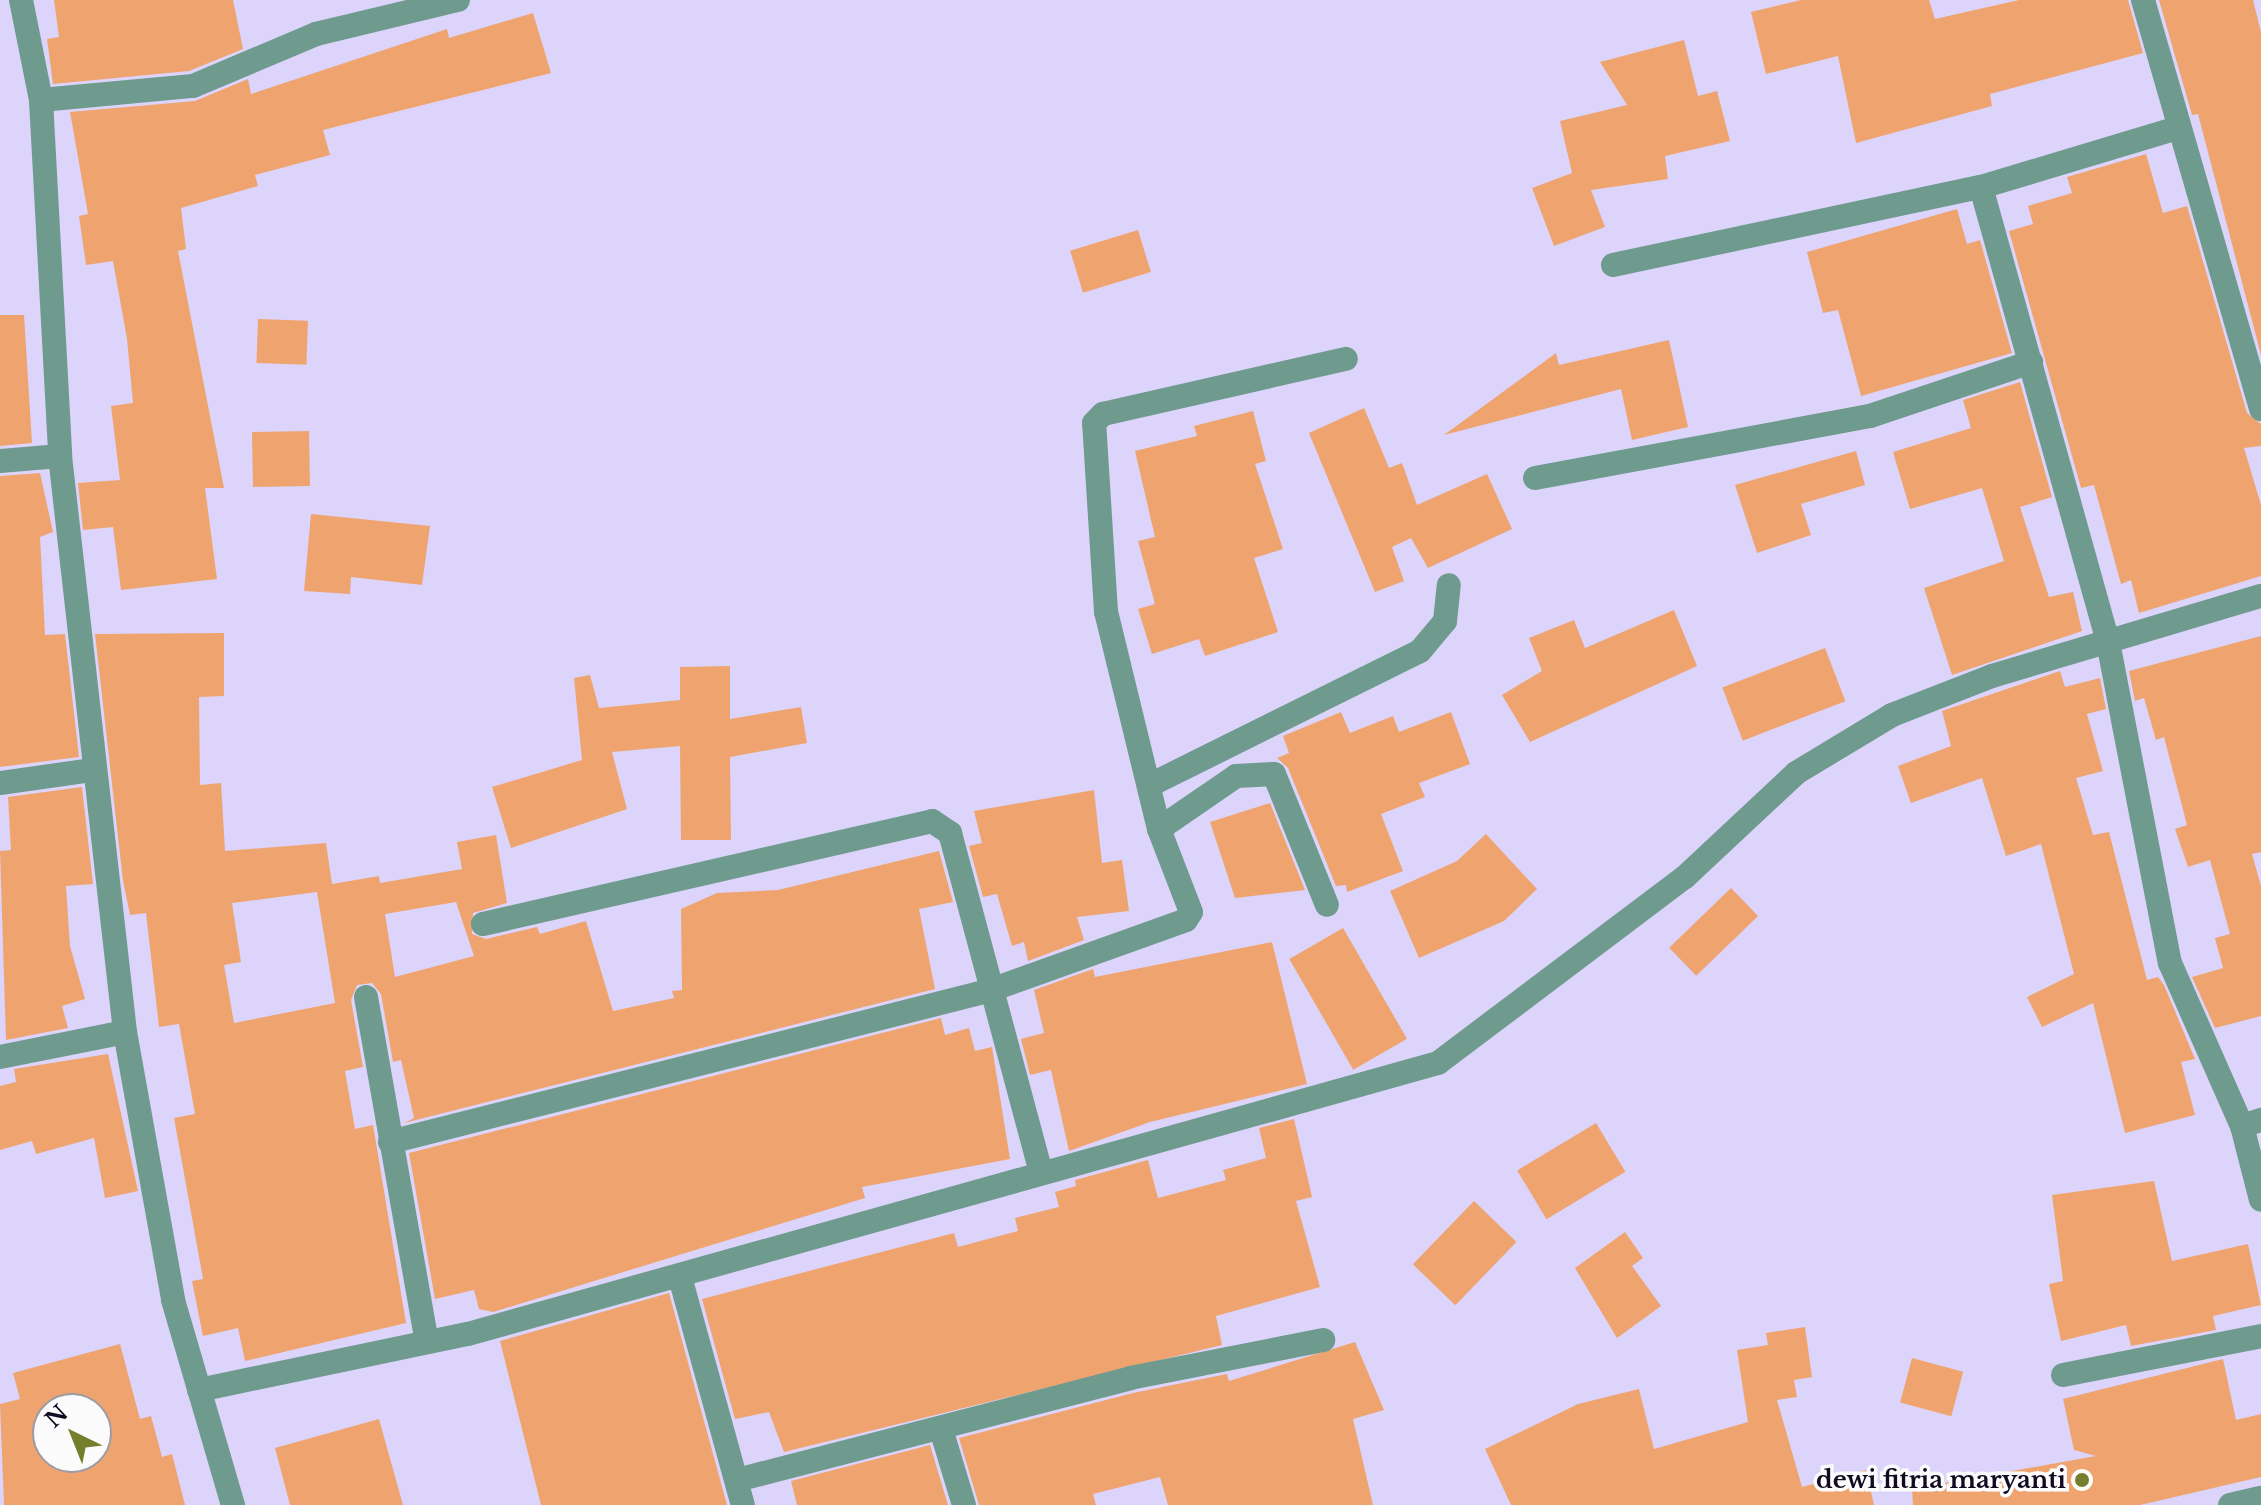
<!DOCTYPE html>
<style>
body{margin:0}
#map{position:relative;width:2261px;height:1505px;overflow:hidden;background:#dcd4fb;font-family:"Libre Baskerville",serif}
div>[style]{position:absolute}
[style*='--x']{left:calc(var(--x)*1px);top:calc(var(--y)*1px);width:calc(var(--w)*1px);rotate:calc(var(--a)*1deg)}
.building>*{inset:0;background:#efa470;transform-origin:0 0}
.minor>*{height:24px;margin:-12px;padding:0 12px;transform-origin:12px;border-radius:12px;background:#6f9a8e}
.dots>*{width:22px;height:22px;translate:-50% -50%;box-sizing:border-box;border:4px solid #fbfbfb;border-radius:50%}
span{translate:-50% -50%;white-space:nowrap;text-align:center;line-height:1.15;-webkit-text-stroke:7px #fbfbfb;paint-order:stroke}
.poi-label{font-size:24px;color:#110a21;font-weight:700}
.right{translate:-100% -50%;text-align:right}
.north{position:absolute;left:32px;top:1393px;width:80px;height:80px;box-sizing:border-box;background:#fbfbfb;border:2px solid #9d9ba4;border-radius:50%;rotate:317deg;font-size:22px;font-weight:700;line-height:32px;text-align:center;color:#110a21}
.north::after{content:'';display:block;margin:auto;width:28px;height:36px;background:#757e2a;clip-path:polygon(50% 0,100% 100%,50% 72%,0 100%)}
</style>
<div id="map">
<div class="building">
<div style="clip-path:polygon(54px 0,233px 0,243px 49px,189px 71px,53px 84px,47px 39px,59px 37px)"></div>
<div style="clip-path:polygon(1801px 0,1929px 0,1935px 19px,2019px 0,2128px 0,2143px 53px,1990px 94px,1992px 106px,1856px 143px,1838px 56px,1766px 74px,1751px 12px)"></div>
<div style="clip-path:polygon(2159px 0,2253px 0,2261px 32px,2261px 355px,2198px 114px,2192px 115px)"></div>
<div style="clip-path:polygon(533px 13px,551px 73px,323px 130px,330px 155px,255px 175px,258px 186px,181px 208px,186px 249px,178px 251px,224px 488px,205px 488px,217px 579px,121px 590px,113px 527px,83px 530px,78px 483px,120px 480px,111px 406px,133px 403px,127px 339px,113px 261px,86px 265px,79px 216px,88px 214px,70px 112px,195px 101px,248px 79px,251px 94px,447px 29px,449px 38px)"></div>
<div style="clip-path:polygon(1684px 40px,1698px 96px,1717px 91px,1730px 141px,1665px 156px,1668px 179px,1591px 190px,1605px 227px,1554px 246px,1532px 188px,1572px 173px,1560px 121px,1627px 105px,1600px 62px)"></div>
<div style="clip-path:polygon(2146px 154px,2163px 213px,2187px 206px,2247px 413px,2261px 424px,2261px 446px,2244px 448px,2261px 505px,2261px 576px,2139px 613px,2131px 580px,2121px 584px,2094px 485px,2081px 488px,2009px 231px,2033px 224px,2028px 206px,2072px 193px,2067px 177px)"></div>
<div style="clip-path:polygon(1957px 209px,1967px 244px,1980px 240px,2012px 353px,1861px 396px,1838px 310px,1823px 313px,1807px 252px)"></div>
<div style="left:1138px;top:230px;width:44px;height:71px;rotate:73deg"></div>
<div style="clip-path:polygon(0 315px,24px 315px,32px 443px,0 446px)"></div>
<div style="left:258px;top:319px;width:50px;height:44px;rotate:2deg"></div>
<div style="clip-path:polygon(1669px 340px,1688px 427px,1632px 440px,1621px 389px,1444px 435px,1556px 353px,1559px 365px)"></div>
<div style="clip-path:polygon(2020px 382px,2052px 497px,2020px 507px,2049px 597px,2073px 592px,2082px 631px,1952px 675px,1924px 588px,2004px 561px,1982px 488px,1910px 509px,1893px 452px,1971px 428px,1963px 400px)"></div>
<div style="clip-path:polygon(1364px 408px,1389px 468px,1402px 463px,1417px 505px,1487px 474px,1512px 529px,1428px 568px,1411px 538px,1392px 547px,1404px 581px,1375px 592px,1309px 433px)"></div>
<div style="clip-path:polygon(1253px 411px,1266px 461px,1255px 464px,1283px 549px,1254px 558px,1278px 632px,1205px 656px,1199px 639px,1152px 654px,1138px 609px,1155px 604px,1138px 541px,1155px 537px,1135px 451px,1197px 436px,1194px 426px)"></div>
<div style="left:309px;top:431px;width:55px;height:57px;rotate:89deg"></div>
<div style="clip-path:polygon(1856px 451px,1865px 485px,1801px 504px,1811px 535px,1757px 553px,1735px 485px)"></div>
<div style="clip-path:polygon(40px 473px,53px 532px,40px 537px,45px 635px,65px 634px,79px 757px,0 767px,0 476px)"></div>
<div style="clip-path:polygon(311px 514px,430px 526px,422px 585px,351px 577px,350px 594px,304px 591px)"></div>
<div style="clip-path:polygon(1674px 610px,1697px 666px,1530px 742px,1502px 695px,1542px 671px,1529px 638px,1574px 620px,1585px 648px)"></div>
<div style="clip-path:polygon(evenodd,224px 633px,224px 696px,199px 697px,200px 785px,221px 783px,225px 851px,326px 843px,332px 884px,379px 876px,380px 883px,462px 869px,457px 842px,496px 835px,507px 903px,473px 913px,472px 934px,486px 939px,537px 927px,540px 934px,586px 921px,613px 1011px,674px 998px,672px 991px,682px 990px,681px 909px,717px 893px,778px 890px,939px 851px,953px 902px,919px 909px,935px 989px,404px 1123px,414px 1118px,401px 1060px,393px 1062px,381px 994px,372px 983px,357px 985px,351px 1000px,363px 1067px,345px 1071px,355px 1129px,373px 1125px,406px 1323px,245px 1361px,238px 1328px,203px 1336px,192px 1281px,203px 1279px,174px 1118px,195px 1114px,179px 1024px,159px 1027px,146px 913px,130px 915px,123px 881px,95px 634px,224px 633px,317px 892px,335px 1003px,234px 1023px,224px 965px,241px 962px,232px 903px,317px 892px,224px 633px,456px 902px,474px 956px,395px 977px,385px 914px,456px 902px)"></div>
<div style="clip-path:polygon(2261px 636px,2261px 852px,2252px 854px,2261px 886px,2261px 1016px,2215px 1028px,2192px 977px,2223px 968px,2215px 938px,2230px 934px,2210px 860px,2188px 867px,2175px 829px,2187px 825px,2164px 737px,2156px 740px,2144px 698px,2135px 701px,2129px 671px)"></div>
<div style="left:1825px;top:648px;width:57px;height:110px;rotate:69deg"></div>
<div style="clip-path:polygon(730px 666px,730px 719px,801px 707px,807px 743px,730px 757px,731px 840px,681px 840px,680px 746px,612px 752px,627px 809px,511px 848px,492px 787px,582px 760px,574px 678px,590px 675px,599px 708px,680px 700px,680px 667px)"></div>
<div style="clip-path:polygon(2060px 671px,2065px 687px,2100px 678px,2106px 709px,2087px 714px,2103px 771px,2076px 778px,2093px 835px,2109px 832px,2147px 980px,2158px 977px,2164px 985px,2195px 1059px,2181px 1062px,2195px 1115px,2125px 1133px,2093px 1003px,2042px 1027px,2027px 997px,2074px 974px,2041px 844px,2006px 856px,1982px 778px,1911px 803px,1898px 766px,1951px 746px,1942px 711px)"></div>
<div style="clip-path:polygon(1341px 712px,1350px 733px,1393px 716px,1399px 732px,1451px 712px,1470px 764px,1419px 783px,1425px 797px,1381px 814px,1403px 871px,1347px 892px,1346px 885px,1336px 886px,1288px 768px,1277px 758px,1289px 753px,1283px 736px)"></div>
<div style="clip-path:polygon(82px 787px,93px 884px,66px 886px,70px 946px,85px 999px,62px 1006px,68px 1028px,6px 1040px,0 851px,11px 850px,8px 797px)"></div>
<div style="clip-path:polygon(1094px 790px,1102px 863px,1122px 860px,1129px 911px,1077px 917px,1084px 940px,1028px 961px,1024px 942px,1012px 946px,997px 894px,983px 897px,969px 846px,982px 843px,974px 811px)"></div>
<div style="clip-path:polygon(1270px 803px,1305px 890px,1235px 898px,1210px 822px)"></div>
<div style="clip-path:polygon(1486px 834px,1537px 889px,1504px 921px,1419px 958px,1390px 891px,1457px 861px)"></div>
<div style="left:1731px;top:888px;width:39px;height:86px;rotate:46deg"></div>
<div style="left:1343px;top:928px;width:128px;height:62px;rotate:60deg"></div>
<div style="clip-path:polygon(1272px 942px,1307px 1084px,1150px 1122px,1069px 1151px,1051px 1070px,1030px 1075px,1021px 1039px,1044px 1033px,1034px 990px,1093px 969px,1095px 977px)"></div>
<div style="clip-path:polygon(941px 1018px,945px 1035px,969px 1028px,975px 1051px,992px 1047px,1010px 1159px,862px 1187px,865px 1198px,493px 1312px,479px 1309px,474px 1290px,435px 1299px,409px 1153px)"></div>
<div style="clip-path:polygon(108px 1054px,138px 1191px,105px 1198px,94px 1138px,36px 1154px,32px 1141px,0 1150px,0 1086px,16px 1082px,14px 1069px)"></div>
<div style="clip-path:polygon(1294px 1119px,1312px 1197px,1296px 1201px,1320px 1287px,1216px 1316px,1222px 1345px,784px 1452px,769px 1412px,735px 1419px,702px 1299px,954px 1233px,958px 1247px,1018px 1231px,1015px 1218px,1059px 1207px,1055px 1192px,1076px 1186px,1075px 1180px,1148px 1160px,1158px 1198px,1226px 1180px,1223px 1170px,1266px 1158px,1259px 1128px)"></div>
<div style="left:1596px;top:1123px;width:57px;height:92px;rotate:59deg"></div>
<div style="clip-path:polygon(2154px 1181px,2172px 1261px,2248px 1244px,2261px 1305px,2213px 1316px,2216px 1330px,2131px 1346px,2126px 1325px,2061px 1341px,2049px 1284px,2063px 1281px,2052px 1195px)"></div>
<div style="left:1474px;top:1201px;width:59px;height:88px;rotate:44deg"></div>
<div style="clip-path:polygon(1625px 1232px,1643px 1258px,1632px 1266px,1661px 1306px,1617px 1338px,1575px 1268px)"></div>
<div style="clip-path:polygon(669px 1293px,727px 1505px,541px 1505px,500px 1341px)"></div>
<div style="clip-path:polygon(1805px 1327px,1812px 1377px,1794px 1380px,1797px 1397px,1777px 1400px,1802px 1487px,1866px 1470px,1874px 1505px,1511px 1505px,1485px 1449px,1578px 1404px,1639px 1389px,1654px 1449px,1748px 1422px,1737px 1350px,1768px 1345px,1766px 1333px)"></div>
<div style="clip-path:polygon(1355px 1342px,1384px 1410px,1353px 1419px,1373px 1505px,1168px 1505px,1160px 1477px,1093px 1494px,1096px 1505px,979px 1505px,959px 1438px,1133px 1393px,1227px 1374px,1229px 1381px)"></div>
<div style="clip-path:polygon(evenodd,120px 1344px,140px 1419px,151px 1416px,162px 1457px,172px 1454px,185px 1505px,4px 1505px,0 1404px,20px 1399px,13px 1373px,120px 1344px,48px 1409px,96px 1409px,96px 1457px,48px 1457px,48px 1409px)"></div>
<div style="left:1912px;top:1358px;width:53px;height:46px;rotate:15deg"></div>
<div style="clip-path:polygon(2223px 1359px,2236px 1420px,2261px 1414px,2261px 1477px,2140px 1505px,1913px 1505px,1912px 1489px,2096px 1456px,2074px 1450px,2063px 1399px)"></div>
<div style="clip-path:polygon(379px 1419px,403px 1505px,290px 1505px,275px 1448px)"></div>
<div style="clip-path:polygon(930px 1445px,948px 1505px,797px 1505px,791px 1481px)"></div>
</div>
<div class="minor">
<div style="--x:21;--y:0;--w:102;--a:78.7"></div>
<div style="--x:41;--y:100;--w:357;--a:86.9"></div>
<div style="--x:60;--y:456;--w:580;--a:83.56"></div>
<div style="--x:125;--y:1032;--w:272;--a:79.8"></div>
<div style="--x:173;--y:1300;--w:214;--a:73.7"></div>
<div style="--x:2143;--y:0;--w:426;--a:73.9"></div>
<div style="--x:41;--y:100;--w:153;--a:-5.3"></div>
<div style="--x:193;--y:86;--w:134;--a:-22.9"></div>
<div style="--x:316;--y:34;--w:146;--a:-13.5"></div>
<div style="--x:1981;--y:187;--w:472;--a:74.4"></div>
<div style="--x:2108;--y:642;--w:327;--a:79.1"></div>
<div style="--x:2170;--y:963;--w:178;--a:66.2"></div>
<div style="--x:2242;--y:1126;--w:20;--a:-18"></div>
<div style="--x:1613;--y:265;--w:376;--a:-12"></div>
<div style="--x:1981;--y:187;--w:206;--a:-16.7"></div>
<div style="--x:0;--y:461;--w:60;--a:-4.8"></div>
<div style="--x:1535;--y:478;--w:341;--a:-10.5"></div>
<div style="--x:1870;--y:416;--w:170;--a:-18.5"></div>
<div style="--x:0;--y:783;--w:94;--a:-8"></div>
<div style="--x:1150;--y:785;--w:301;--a:-26.4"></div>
<div style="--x:1420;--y:651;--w:39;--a:-50"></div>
<div style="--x:1445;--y:621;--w:36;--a:-84"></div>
<div style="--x:1159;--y:829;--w:93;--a:-34.5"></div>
<div style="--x:1236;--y:776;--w:38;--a:-3"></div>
<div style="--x:1274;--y:774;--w:141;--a:68"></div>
<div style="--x:483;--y:924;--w:461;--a:-12.9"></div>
<div style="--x:932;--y:821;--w:22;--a:34"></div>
<div style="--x:950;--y:833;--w:348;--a:75"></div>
<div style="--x:366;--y:997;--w:350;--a:80"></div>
<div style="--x:0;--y:1057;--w:127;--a:-11.3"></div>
<div style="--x:2242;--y:1126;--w:76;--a:75.6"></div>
<div style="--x:390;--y:1142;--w:617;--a:-14.17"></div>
<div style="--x:988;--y:991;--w:210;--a:-19.7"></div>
<div style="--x:1186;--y:920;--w:9;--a:-58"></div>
<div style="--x:1191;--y:912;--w:89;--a:-111.1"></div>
<div style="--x:1159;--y:829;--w:223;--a:-103.7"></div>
<div style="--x:1106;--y:612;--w:189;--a:-93.6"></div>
<div style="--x:1094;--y:423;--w:13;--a:-45"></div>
<div style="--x:1103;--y:414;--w:249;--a:-12.8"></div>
<div style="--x:680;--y:1277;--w:237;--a:74.6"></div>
<div style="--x:2063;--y:1375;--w:202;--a:-11.1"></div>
<div style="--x:199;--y:1390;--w:275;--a:-11.8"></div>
<div style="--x:468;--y:1334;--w:1007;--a:-15.61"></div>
<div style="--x:1438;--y:1063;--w:309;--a:-37"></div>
<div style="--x:1685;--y:877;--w:152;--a:-43.1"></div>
<div style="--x:1796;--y:773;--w:112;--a:-31.1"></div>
<div style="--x:1892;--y:715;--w:107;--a:-21.3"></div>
<div style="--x:1992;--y:676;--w:281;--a:-16.6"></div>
<div style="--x:941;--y:1429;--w:79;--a:73.2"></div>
<div style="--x:737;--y:1480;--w:406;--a:-14.5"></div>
<div style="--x:1130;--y:1378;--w:197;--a:-11.1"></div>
<div style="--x:2230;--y:1505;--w:32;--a:-13"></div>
</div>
<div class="dots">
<div style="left:2082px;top:1480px;background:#757e2a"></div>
</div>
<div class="poi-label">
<span class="right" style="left:2066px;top:1480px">dewi fitria maryanti</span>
</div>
<div class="north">N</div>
</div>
